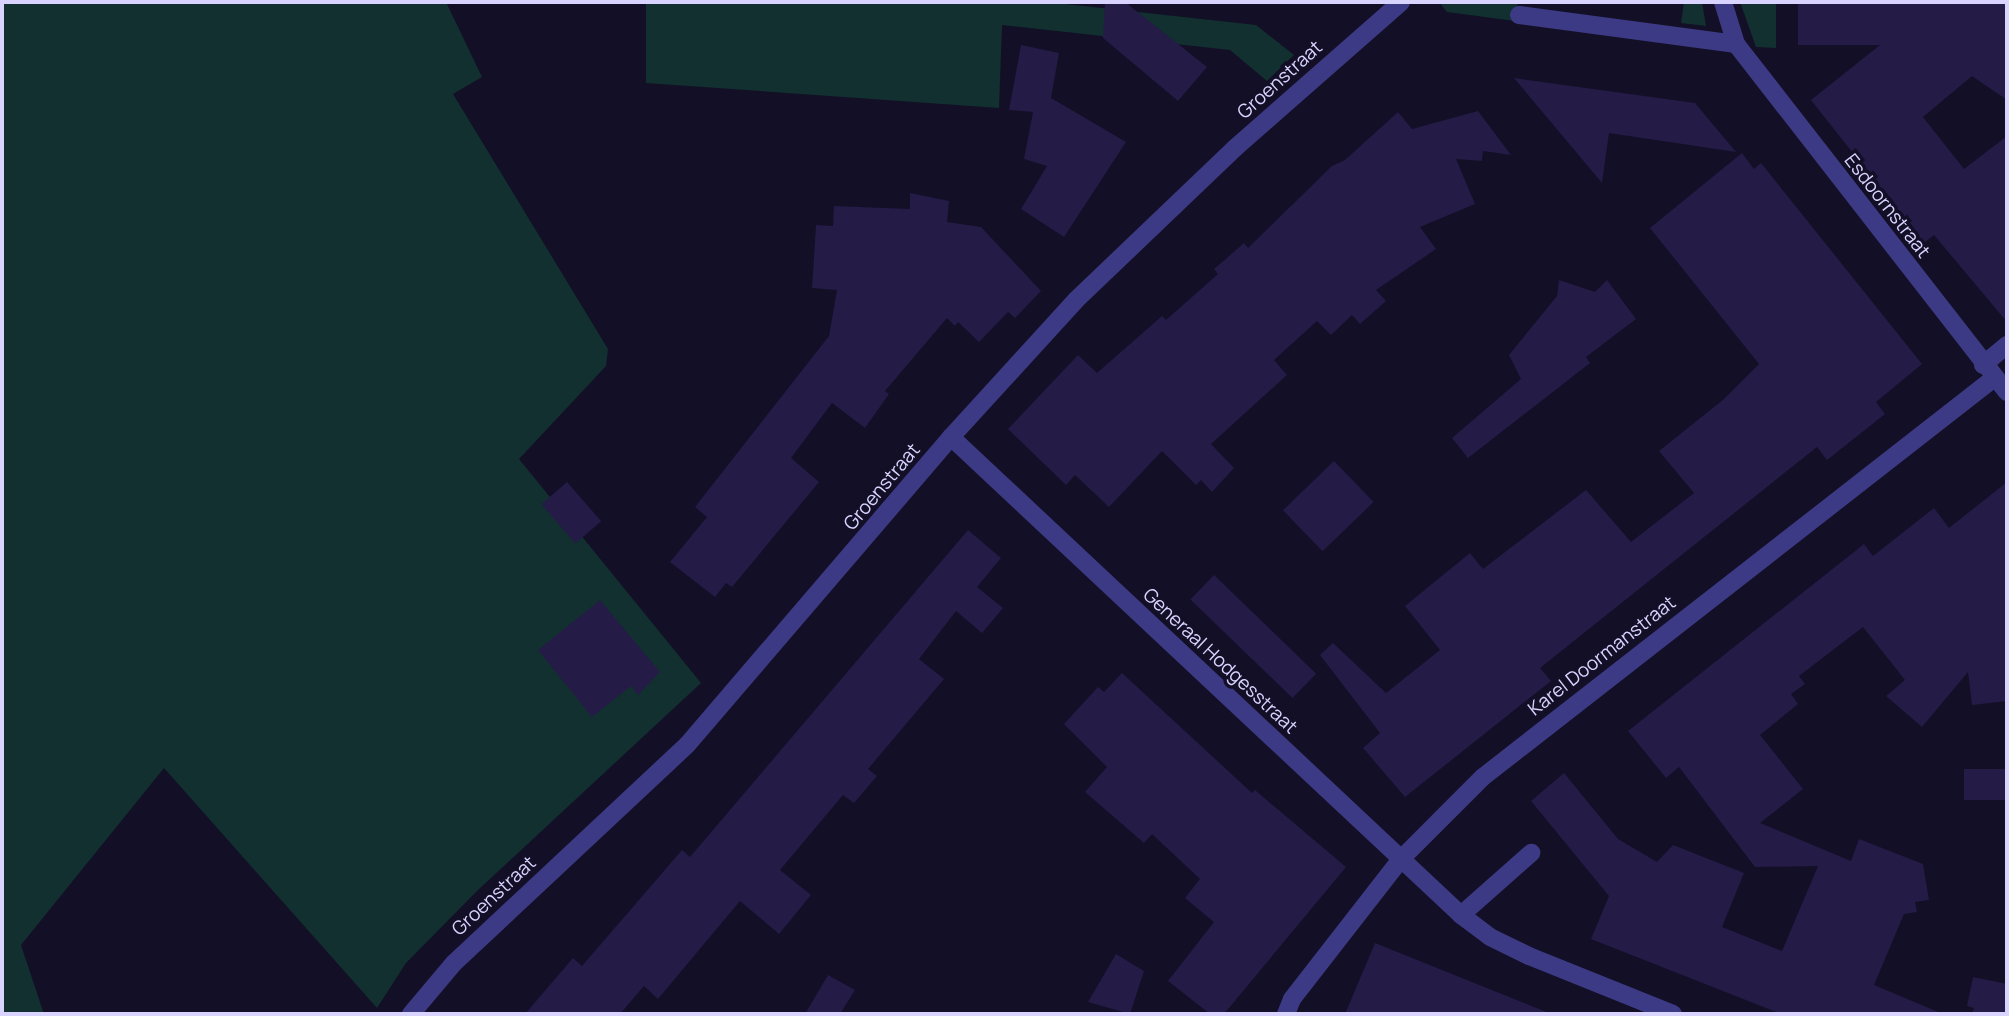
<!DOCTYPE html>
<style>
body{margin:0}
#map{position:relative;width:2009px;height:1016px;overflow:hidden;background:#130f26;font-family:Manrope,sans-serif}
div>[style]{position:absolute}
[style*='--x']{left:calc(var(--x)*1px);top:calc(var(--y)*1px);width:calc(var(--w)*1px);rotate:calc(var(--a)*1deg)}
.green>*{inset:0;background:#12302f}
.building>*{inset:0;background:#241b47;transform-origin:0 0}
.minor>*{height:18px;margin:-9px;padding:0 9px;transform-origin:9px;border-radius:9px;background:#3d3a85}
span{translate:-50% -50%;white-space:nowrap;text-align:center;line-height:1.15;-webkit-text-stroke:7px #130f26;paint-order:stroke}
.street-label{font-size:19px;color:#d9d4ff}
.frame{position:absolute;inset:0;border:4px solid #d9d4ff;pointer-events:none}
</style>
<div id="map">
<div class="green">
<div style="clip-path:polygon(2px 2px,446px 2px,482px 77px,453px 94px,608px 349px,606px 366px,519px 459px,701px 683px,477px 891px,406px 963px,377px 1008px,164px 768px,21px 945px,44px 1014px,2px 1014px)"></div>
<div style="clip-path:polygon(646px 2px,1047px 2px,1256px 25px,1294px 55px,1267px 81px,1230px 50px,1002px 25px,999px 108px,646px 83px)"></div>
<div style="clip-path:polygon(1439px 2px,1518px 2px,1515px 21px,1447px 12px)"></div>
<div style="clip-path:polygon(1684px 2px,1702px 2px,1706px 26px,1681px 23px)"></div>
<div style="clip-path:polygon(1740px 2px,1776px 2px,1776px 48px,1756px 47px)"></div>
</div>
<div class="building">
<div style="clip-path:polygon(1105px 2px,1125px 2px,1207px 67px,1178px 101px,1103px 38px)"></div>
<div style="clip-path:polygon(1798px 2px,2007px 2px,2007px 100px,1972px 76px,1923px 117px,1964px 169px,2007px 136px,2007px 322px,1934px 235px,1924px 243px,1811px 100px,1880px 45px,1798px 45px)"></div>
<div style="clip-path:polygon(1021px 45px,1059px 53px,1051px 98px,1126px 142px,1064px 237px,1021px 209px,1047px 166px,1024px 159px,1033px 112px,1009px 110px)"></div>
<div style="clip-path:polygon(1514px 78px,1695px 103px,1736px 152px,1609px 133px,1602px 183px)"></div>
<div style="clip-path:polygon(1478px 111px,1511px 155px,1483px 151px,1482px 161px,1456px 159px,1475px 204px,1420px 227px,1436px 249px,1376px 290px,1386px 301px,1360px 324px,1352px 315px,1331px 335px,1317px 321px,1274px 360px,1287px 375px,1211px 444px,1234px 468px,1212px 492px,1201px 480px,1196px 485px,1162px 451px,1109px 507px,1075px 475px,1066px 485px,1008px 429px,1078px 355px,1097px 373px,1162px 316px,1166px 320px,1218px 274px,1214px 269px,1228px 257px,1244px 243px,1248px 248px,1332px 166px,1345px 160px,1398px 112px,1412px 129px)"></div>
<div style="clip-path:polygon(1742px 153px,1754px 169px,1761px 163px,1922px 364px,1876px 402px,1885px 414px,1827px 460px,1817px 447px,1540px 668px,1551px 681px,1405px 797px,1363px 748px,1380px 733px,1320px 655px,1333px 643px,1386px 693px,1440px 650px,1405px 606px,1470px 553px,1483px 569px,1586px 490px,1631px 542px,1694px 493px,1659px 451px,1724px 399px,1759px 364px,1650px 228px)"></div>
<div style="clip-path:polygon(910px 193px,949px 201px,947px 222px,981px 227px,1041px 291px,1015px 318px,1008px 312px,979px 342px,958px 322px,955px 326px,947px 318px,885px 391px,889px 394px,865px 428px,832px 403px,791px 458px,819px 482px,732px 587px,726px 583px,715px 597px,670px 562px,707px 517px,695px 507px,829px 336px,837px 290px,812px 288px,816px 225px,833px 226px,834px 206px,910px 209px)"></div>
<div style="clip-path:polygon(1559px 280px,1595px 292px,1607px 280px,1636px 319px,1586px 357px,1590px 363px,1468px 458px,1452px 438px,1521px 379px,1509px 355px,1557px 296px)"></div>
<div style="left:1334px;top:461px;width:57px;height:71px;rotate:46deg"></div>
<div style="left:567px;top:482px;width:52px;height:34px;rotate:49deg"></div>
<div style="clip-path:polygon(2007px 482px,2007px 701px,1972px 705px,1968px 672px,1922px 727px,1886px 696px,1905px 680px,1863px 627px,1799px 676px,1805px 684px,1791px 694px,1798px 704px,1760px 735px,1803px 789px,1760px 823px,1851px 861px,1859px 839px,1923px 864px,1929px 900px,1915px 902px,1917px 912px,1904px 914px,1874px 985px,1943px 1014px,1781px 1014px,1591px 939px,1609px 896px,1531px 801px,1564px 773px,1618px 839px,1657px 862px,1673px 845px,1744px 873px,1722px 927px,1782px 951px,1818px 866px,1755px 867px,1679px 767px,1666px 778px,1628px 731px,1864px 544px,1873px 556px,1934px 508px,1949px 528px)"></div>
<div style="clip-path:polygon(968px 530px,1001px 558px,977px 587px,1003px 608px,982px 633px,956px 611px,919px 659px,944px 679px,868px 769px,877px 776px,854px 803px,843px 795px,780px 870px,811px 895px,779px 934px,740px 901px,658px 999px,644px 986px,620px 1014px,525px 1014px,573px 958px,582px 966px,682px 850px,690px 857px)"></div>
<div style="left:1214px;top:575px;width:142px;height:34px;rotate:44deg"></div>
<div style="clip-path:polygon(600px 600px,660px 672px,638px 695px,631px 686px,592px 717px,538px 650px)"></div>
<div style="clip-path:polygon(1122px 673px,1252px 793px,1255px 790px,1346px 867px,1224px 1014px,1210px 1014px,1168px 981px,1214px 922px,1185px 898px,1200px 879px,1152px 834px,1144px 843px,1085px 792px,1107px 767px,1064px 724px,1098px 687px,1104px 692px)"></div>
<div style="left:2007px;top:769px;width:31px;height:43px;rotate:90deg"></div>
<div style="clip-path:polygon(1375px 943px,1549px 1013px,1548px 1014px,1345px 1014px)"></div>
<div style="clip-path:polygon(1116px 954px,1144px 971px,1130px 1014px,1088px 1002px)"></div>
<div style="clip-path:polygon(828px 975px,855px 990px,840px 1014px,805px 1014px)"></div>
<div style="clip-path:polygon(1973px 977px,2007px 984px,2007px 1014px,1972px 1014px,1974px 1008px,1967px 1006px)"></div>
</div>
<div class="minor">
<div style="--x:1723;--y:2;--w:44;--a:72.8"></div>
<div style="--x:1736;--y:44;--w:441;--a:52.1"></div>
<div style="--x:1519;--y:15;--w:219;--a:7.6"></div>
<div style="--x:1983;--y:365;--w:31;--a:-40"></div>
<div style="--x:951;--y:437;--w:699;--a:43.14"></div>
<div style="--x:1461;--y:915;--w:36;--a:37"></div>
<div style="--x:1490;--y:937;--w:43;--a:26"></div>
<div style="--x:1529;--y:956;--w:155;--a:21.9"></div>
<div style="--x:1461;--y:915;--w:94;--a:-41.5"></div>
<div style="--x:411;--y:1014;--w:67;--a:-49.9"></div>
<div style="--x:454;--y:963;--w:319;--a:-43.1"></div>
<div style="--x:687;--y:745;--w:406;--a:-49.4"></div>
<div style="--x:951;--y:437;--w:185;--a:-47.6"></div>
<div style="--x:1076;--y:300;--w:220;--a:-43.7"></div>
<div style="--x:1235;--y:148;--w:221;--a:-41.3"></div>
<div style="--x:1286;--y:1014;--w:16;--a:-68"></div>
<div style="--x:1292;--y:999;--w:177;--a:-52.1"></div>
<div style="--x:1401;--y:859;--w:116;--a:-45"></div>
<div style="--x:1483;--y:777;--w:647;--a:-37.97"></div>
</div>
<div class="street-label">
<span style="left:1280px;top:80px;rotate:-42deg">Groenstraat</span>
<span style="left:1887px;top:206px;rotate:52deg">Esdoornstraat</span>
<span style="left:882px;top:487px;rotate:-50deg">Groenstraat</span>
<span style="left:1602px;top:656px;rotate:-38deg">Karel Doormanstraat</span>
<span style="left:1220px;top:661px;rotate:43deg">Generaal Hodgesstraat</span>
<span style="left:494px;top:896px;rotate:-43deg">Groenstraat</span>
</div>
<div class="frame"></div>
</div>
